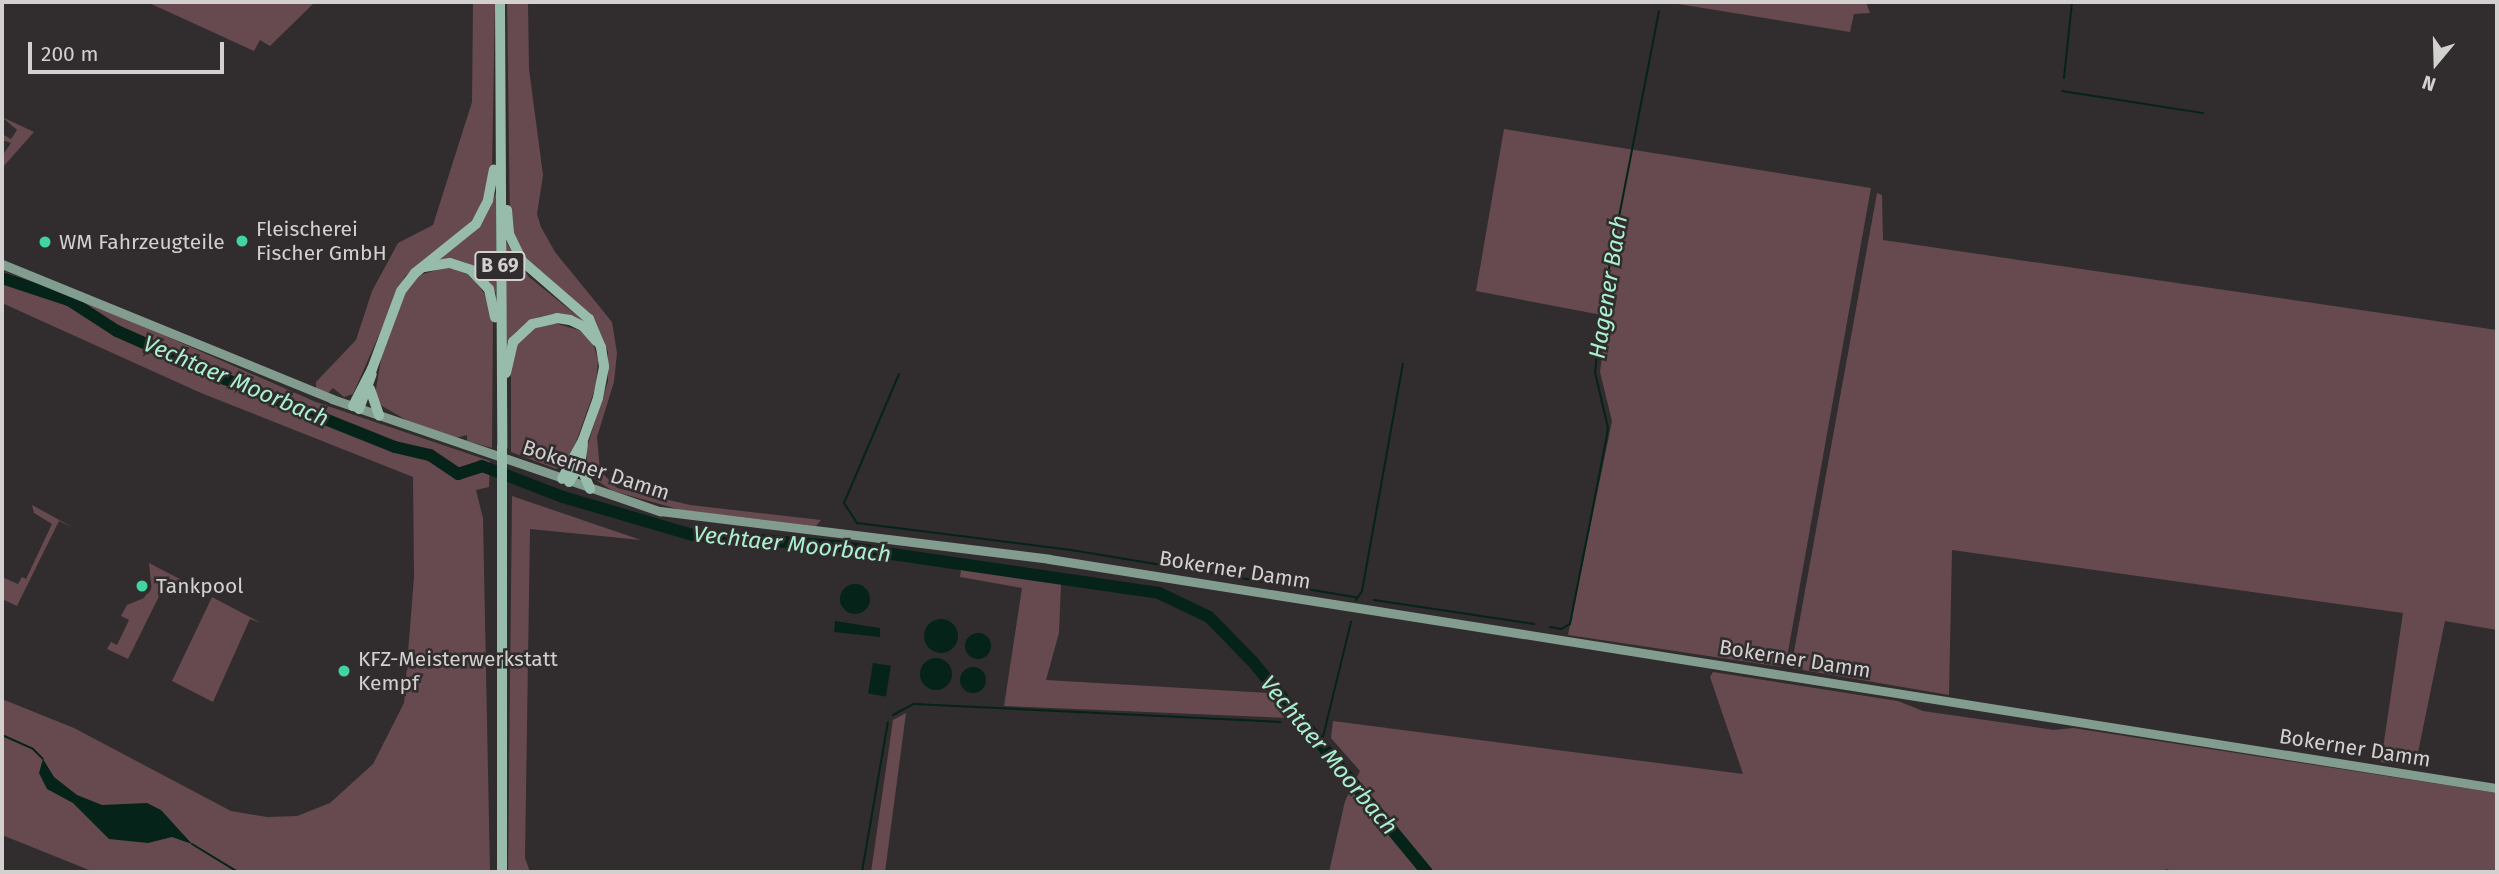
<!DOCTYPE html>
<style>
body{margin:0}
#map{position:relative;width:2499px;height:874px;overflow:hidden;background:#312c2d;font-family:"Fira Sans",sans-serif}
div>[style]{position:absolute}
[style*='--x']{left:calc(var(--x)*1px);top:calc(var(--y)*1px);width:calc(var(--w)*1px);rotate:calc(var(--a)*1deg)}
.green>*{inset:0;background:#664a4f}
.water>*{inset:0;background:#052318;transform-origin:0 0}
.round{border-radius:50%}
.stream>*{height:2px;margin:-1px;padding:0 1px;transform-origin:1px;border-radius:1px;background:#052318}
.river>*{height:12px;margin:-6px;padding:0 6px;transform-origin:6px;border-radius:6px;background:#052318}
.secondary>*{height:9px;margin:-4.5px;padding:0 4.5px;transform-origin:4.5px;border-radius:4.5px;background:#829d90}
.primary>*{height:10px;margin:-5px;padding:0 5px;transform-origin:5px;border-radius:5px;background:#98bcab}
.primary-bridge>*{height:10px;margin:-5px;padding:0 5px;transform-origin:5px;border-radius:5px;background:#98bcab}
.dots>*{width:19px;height:19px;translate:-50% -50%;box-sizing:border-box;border:4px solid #312c2d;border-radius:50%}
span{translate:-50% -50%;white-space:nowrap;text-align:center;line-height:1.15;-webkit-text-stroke:5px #312c2d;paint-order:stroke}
.shield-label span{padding:2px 5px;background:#312c2d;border:2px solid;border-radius:5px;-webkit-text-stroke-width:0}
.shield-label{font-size:19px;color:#d3d0d0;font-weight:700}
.poi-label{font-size:21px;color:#d3d0d0}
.left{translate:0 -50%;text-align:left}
.street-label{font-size:21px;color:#d3d0d0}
.water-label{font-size:23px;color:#aaf1d1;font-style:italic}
.frame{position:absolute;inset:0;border:4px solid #d3d0d0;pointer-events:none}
.north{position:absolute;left:2401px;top:28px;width:70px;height:70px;-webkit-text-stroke:5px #312c2d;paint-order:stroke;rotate:199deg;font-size:19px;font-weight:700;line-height:28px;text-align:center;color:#d3d0d0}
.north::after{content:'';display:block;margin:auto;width:24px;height:32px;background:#d3d0d0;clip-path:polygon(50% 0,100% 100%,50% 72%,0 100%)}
.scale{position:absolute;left:28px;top:42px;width:196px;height:32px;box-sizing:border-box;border:4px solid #d3d0d0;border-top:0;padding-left:9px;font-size:21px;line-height:24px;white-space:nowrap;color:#d3d0d0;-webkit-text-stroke:5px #312c2d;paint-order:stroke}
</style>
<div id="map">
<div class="green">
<div style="clip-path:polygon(147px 2px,315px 2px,270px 46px,260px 40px,254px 51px)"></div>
<div style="clip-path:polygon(473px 2px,495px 2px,492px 172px,478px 214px,453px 240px,405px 276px,353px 394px,344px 397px,333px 388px,328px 393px,316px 389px,316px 382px,356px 340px,372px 291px,398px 243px,433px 225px,472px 102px)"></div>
<div style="clip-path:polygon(507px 2px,528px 2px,529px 69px,543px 175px,537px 214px,541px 227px,555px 252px,612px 322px,617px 353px,614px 382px,597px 437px,600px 471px,617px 488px,690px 505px,821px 520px,816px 526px,681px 510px,613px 491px,588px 475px,586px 450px,608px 381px,608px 352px,595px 320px,545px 280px,523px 255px,510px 225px)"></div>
<div style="clip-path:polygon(1666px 2px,1866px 2px,1870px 13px,1854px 14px,1850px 32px)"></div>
<div style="clip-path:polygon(2px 117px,34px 132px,2px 168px,2px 156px,11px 143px,2px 140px,2px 134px,11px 139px,17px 130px)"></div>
<div style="clip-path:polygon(1504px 129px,1871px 188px,1786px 663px,1781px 667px,1568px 635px,1612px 421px,1600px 372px,1607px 316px,1476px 291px)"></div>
<div style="clip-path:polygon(496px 193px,496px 293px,476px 268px,464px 262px,437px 259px,471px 234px)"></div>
<div style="clip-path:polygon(1877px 193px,1882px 195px,1883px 240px,2497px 330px,2497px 630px,2445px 621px,2415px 767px,2381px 762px,2403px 613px,1952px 550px,1949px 695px,1791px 668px)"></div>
<div style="clip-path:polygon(505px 240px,529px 277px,590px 326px,550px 315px,539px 317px,517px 331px,506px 351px)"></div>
<div style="clip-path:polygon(448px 267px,470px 275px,488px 298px,493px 316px,492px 448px,467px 441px,467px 435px,455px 438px,408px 421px,382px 406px,375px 395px,381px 359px,405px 294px,419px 275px)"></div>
<div style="clip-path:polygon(2px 271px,70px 294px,316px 402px,490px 461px,489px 487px,476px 490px,483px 518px,490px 872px,94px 872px,2px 835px,2px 699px,74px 728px,231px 811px,267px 817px,297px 816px,330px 803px,373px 764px,404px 703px,414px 577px,413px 477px,201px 393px,2px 303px)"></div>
<div style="clip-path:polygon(551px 322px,582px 331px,594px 346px,598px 360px,596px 386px,576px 442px,565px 465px,556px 469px,511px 452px,511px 362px,517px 344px,531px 330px)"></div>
<div style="clip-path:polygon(512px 496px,641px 540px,530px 529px,525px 858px,530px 872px,508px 872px)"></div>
<div style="clip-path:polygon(32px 505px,74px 528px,59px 521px,17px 606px,2px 599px,2px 577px,18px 584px,22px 577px,26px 579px,52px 524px,34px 513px)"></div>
<div style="clip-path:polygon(149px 563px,203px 591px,205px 596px,168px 578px,128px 659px,107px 649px,111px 642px,117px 645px,129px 620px,121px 616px,127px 605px,144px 598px,151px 584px)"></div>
<div style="clip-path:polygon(961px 569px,1061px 584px,1059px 633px,1046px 680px,1269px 693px,1290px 718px,1004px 706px,1022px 588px,960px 577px)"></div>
<div style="clip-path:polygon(212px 597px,261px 623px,250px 619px,213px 702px,172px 681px)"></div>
<div style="clip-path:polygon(1713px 672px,1898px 701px,1923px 711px,2054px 730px,2073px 728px,2497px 793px,2497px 872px,2176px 872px,2166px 869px,2164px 872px,1329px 872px,1345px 801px,1360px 771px,1331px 738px,1333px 721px,1743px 774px,1710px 677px)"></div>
<div style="clip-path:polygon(906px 713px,885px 872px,871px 872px,893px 720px)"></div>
</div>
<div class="water">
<div class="round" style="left:840px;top:584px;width:30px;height:30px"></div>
<div class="round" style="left:924px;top:619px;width:34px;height:34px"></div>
<div style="clip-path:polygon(835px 621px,880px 628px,880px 637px,834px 632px)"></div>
<div class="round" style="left:965px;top:633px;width:26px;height:26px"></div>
<div class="round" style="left:920px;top:658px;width:32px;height:32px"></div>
<div style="left:873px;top:663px;width:18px;height:31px;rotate:9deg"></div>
<div class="round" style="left:960px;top:667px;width:26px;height:26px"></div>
<div style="clip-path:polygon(43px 759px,54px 777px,77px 795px,102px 805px,147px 803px,161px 810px,192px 844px,172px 837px,148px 843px,109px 839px,73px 803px,47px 789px,39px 773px)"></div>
</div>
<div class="stream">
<div style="--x:2064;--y:78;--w:76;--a:-84"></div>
<div style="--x:2062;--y:91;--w:143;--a:8.9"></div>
<div style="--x:899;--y:374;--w:140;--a:113.1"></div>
<div style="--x:844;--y:503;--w:24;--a:57"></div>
<div style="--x:857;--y:523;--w:216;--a:7.2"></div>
<div style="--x:1071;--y:550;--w:289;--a:9.4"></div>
<div style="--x:1356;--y:600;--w:11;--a:-56"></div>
<div style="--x:1362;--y:591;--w:231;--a:-79.8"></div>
<div style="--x:1374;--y:600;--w:162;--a:8.5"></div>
<div style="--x:1550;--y:627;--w:11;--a:10"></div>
<div style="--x:1561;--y:629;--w:10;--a:-29"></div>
<div style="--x:1570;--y:624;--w:187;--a:-78.9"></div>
<div style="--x:1606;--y:441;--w:13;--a:-81"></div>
<div style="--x:1608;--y:428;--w:57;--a:-103.1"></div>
<div style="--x:1595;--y:372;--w:79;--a:-83.4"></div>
<div style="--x:1604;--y:294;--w:288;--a:-79"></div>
<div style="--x:893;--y:715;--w:24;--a:-28"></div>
<div style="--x:914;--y:704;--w:367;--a:2.8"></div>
<div style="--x:2;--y:735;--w:34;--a:24"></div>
<div style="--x:33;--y:749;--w:14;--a:45"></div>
<div style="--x:1321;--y:745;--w:127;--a:-76.3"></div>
<div style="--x:192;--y:844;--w:54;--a:31.3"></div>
<div style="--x:862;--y:872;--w:152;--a:-80.2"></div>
</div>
<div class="river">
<div style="--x:2;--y:278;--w:71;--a:18.2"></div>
<div style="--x:69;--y:300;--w:57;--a:32.9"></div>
<div style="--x:117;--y:331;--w:118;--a:24"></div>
<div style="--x:225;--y:379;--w:183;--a:21.8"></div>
<div style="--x:395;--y:447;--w:36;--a:13"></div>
<div style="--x:430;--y:455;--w:34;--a:34"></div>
<div style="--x:458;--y:474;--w:25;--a:-18"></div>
<div style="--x:482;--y:466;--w:87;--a:20.9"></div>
<div style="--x:563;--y:497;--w:135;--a:16.3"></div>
<div style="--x:693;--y:535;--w:144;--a:4.4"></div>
<div style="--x:837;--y:546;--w:325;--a:8.3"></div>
<div style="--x:1159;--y:593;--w:55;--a:25.6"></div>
<div style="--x:1209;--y:617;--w:63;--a:45.6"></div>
<div style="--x:1253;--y:662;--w:273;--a:50.4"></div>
</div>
<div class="secondary">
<div style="--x:2;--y:264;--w:357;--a:22.2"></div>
<div style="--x:332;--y:399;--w:347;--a:18.9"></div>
<div style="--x:660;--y:511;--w:392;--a:7"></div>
<div style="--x:1049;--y:559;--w:1466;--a:8.99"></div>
</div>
<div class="primary">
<div style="--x:500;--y:2;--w:445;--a:89.7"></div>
<div style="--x:507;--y:210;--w:24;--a:85"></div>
<div style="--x:509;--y:234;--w:30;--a:64"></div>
<div style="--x:522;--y:261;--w:89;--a:40.9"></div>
<div style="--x:589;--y:319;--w:30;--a:67"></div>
<div style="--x:601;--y:347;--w:20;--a:81"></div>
<div style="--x:604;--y:367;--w:32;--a:101"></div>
<div style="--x:598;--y:398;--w:45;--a:109.7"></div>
<div style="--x:583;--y:440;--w:44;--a:118.3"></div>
<div style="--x:424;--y:267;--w:26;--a:-9"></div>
<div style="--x:450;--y:263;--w:22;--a:18"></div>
<div style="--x:471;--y:270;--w:26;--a:47"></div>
<div style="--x:489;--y:289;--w:29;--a:78"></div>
<div style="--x:506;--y:373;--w:32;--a:-77"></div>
<div style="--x:513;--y:342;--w:26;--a:-43"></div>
<div style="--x:532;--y:324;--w:26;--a:-13"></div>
<div style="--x:557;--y:318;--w:13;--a:9"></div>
<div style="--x:570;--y:320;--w:14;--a:25"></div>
<div style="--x:583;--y:326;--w:20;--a:49"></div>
<div style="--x:370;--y:389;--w:28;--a:71"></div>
<div style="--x:353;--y:406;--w:42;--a:-62.8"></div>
<div style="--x:372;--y:369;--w:83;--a:-69.6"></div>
<div style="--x:401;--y:291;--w:23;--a:-52"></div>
<div style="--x:415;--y:273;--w:78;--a:-38.8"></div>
<div style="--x:476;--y:224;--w:27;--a:-63"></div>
<div style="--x:488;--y:200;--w:31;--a:-79"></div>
<div style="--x:359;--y:409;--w:37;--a:-70"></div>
<div style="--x:580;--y:465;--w:26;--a:67"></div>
<div style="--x:569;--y:482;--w:20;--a:-57"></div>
<div style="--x:580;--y:465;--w:21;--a:-82"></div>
<div style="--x:502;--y:501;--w:371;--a:90"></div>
</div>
<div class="primary-bridge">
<div style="--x:502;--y:447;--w:54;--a:90"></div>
</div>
<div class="dots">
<div style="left:242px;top:241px;background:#42d4a0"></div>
<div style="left:45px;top:242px;background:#42d4a0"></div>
<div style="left:142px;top:586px;background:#42d4a0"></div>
<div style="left:344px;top:671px;background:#42d4a0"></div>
</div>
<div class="shield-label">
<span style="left:500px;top:266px">B 69</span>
</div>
<div class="poi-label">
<span class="left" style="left:256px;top:241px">Fleischerei<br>Fischer GmbH</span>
<span class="left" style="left:59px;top:242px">WM Fahrzeugteile</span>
<span class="left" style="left:156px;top:586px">Tankpool</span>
<span class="left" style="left:358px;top:671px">KFZ-Meisterwerkstatt<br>Kempf</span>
</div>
<div class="street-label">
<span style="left:596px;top:470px;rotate:18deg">Bokerner Damm</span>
<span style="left:1235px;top:570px;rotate:9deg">Bokerner Damm</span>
<span style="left:1795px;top:659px;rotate:9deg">Bokerner Damm</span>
<span style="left:2355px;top:748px;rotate:9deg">Bokerner Damm</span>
</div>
<div class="water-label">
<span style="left:1608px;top:287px;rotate:-81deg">Hagener Bach</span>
<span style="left:236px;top:381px;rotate:23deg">Vechtaer Moorbach</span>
<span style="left:792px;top:544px;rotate:6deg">Vechtaer Moorbach</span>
<span style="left:1329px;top:755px;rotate:50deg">Vechtaer Moorbach</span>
</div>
<div class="frame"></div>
<div class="north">N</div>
<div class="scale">200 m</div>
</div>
